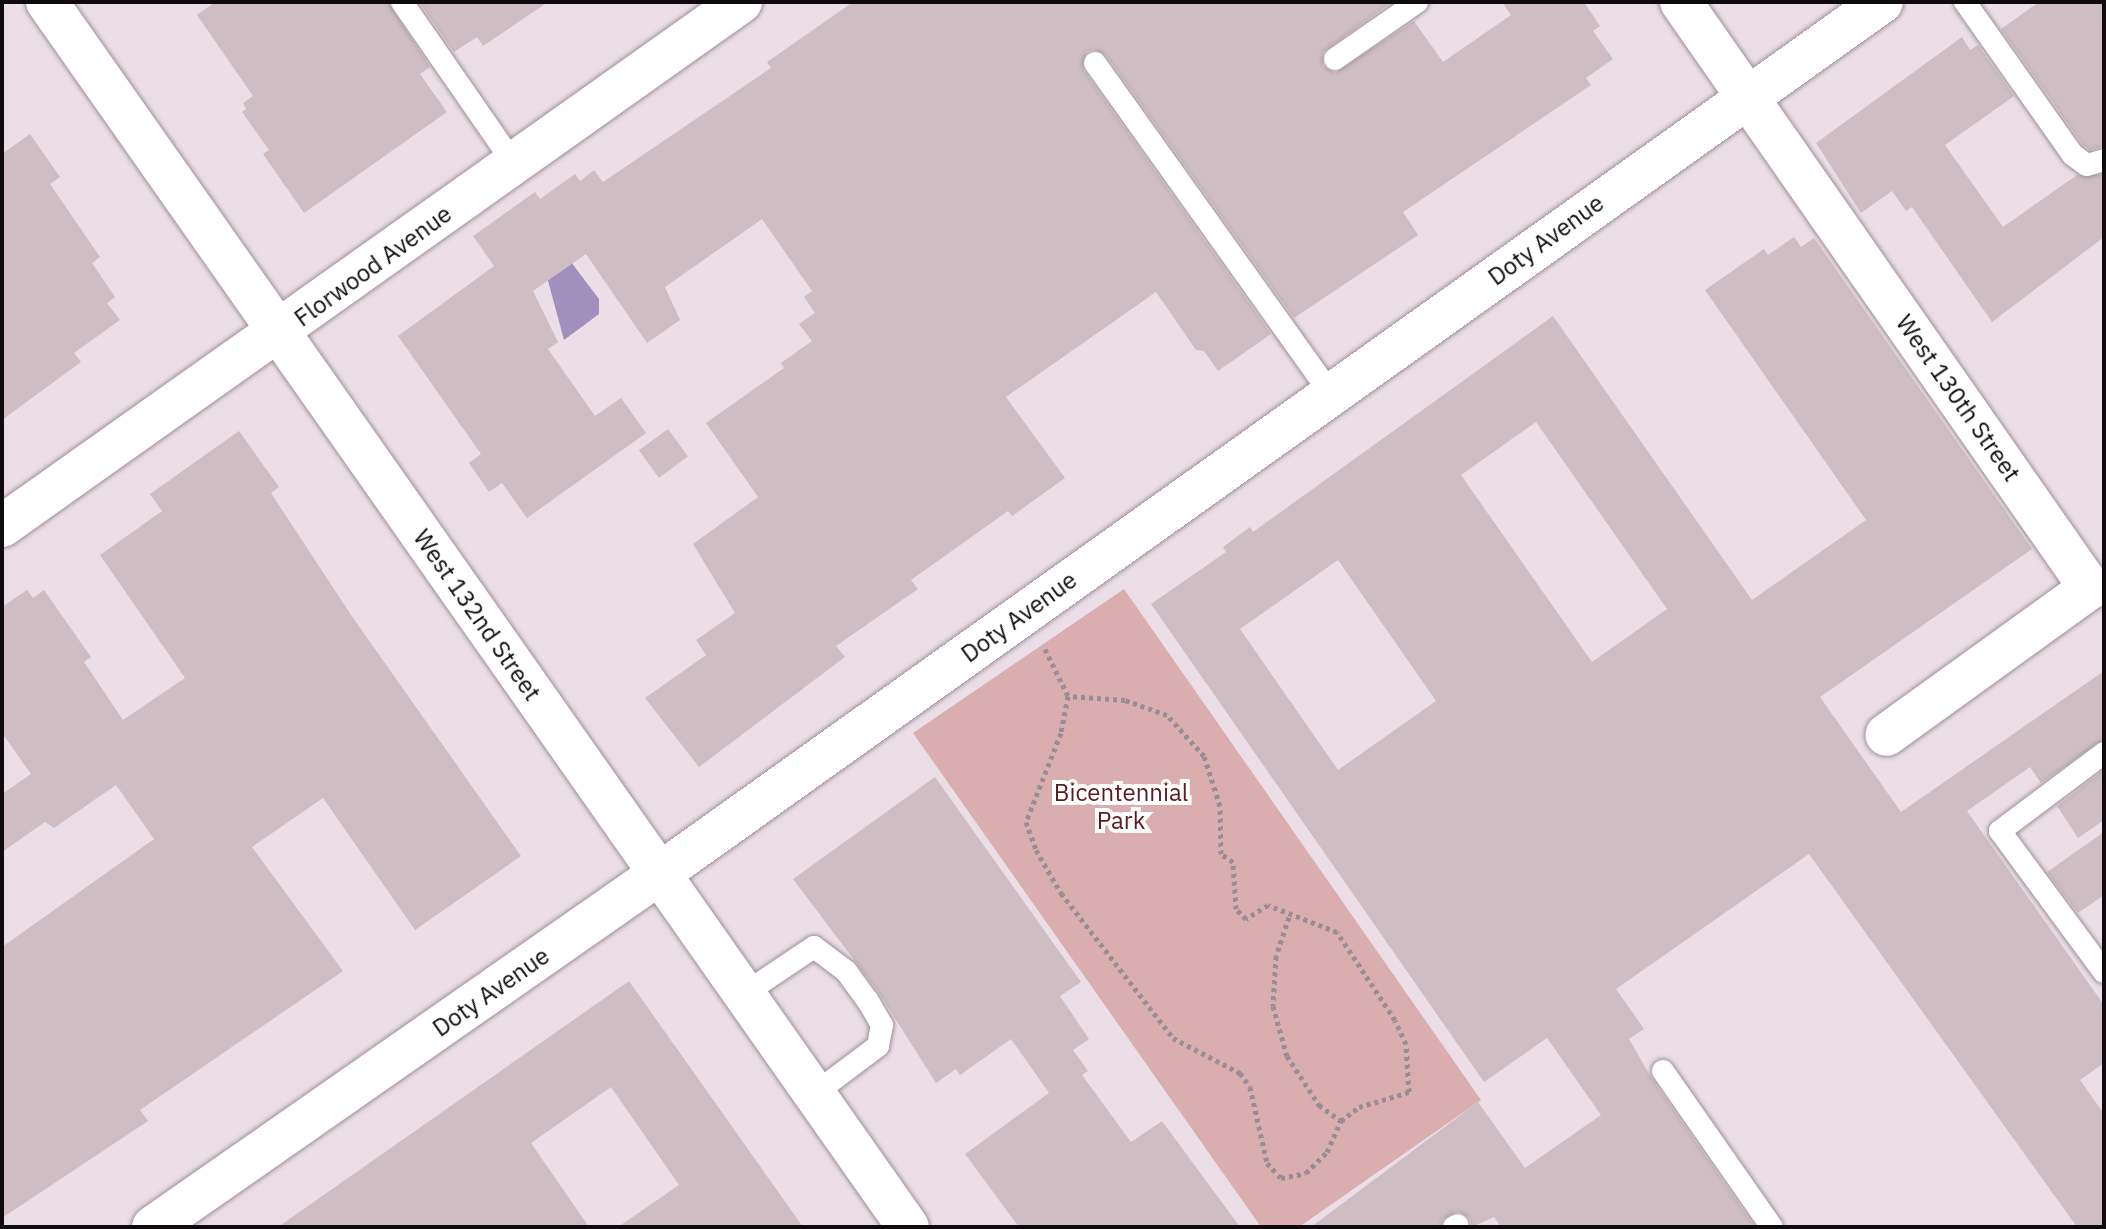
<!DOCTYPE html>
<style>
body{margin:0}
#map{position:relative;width:2106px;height:1229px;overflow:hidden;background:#ecdee7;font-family:"IBM Plex Sans",sans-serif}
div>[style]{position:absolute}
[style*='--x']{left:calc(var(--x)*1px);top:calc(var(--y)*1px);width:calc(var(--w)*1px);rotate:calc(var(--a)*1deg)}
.green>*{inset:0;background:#daadae}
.water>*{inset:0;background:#a190be}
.building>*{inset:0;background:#cebdc2;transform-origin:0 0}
.path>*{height:5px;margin-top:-2.5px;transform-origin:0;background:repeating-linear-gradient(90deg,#988d94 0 4px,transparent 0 8px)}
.roads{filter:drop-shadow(0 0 2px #9c8f98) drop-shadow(0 0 2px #9c8f98)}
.lane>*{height:22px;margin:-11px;padding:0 11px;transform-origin:11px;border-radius:11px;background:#fff}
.street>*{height:42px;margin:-21px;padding:0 21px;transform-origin:21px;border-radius:21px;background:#fff}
span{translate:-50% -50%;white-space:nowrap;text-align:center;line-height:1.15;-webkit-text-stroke:8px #fff;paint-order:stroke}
.street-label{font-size:24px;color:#0f0a0d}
.park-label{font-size:24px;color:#5e1a23}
.frame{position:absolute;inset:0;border:4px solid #0f0a0d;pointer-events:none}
</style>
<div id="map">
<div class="green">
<div style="clip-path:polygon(1124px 589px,1481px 1100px,1299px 1227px,1261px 1227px,913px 733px)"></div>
</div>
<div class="water">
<div style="clip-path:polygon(571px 262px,599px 299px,599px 314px,564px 340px,547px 277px)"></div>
</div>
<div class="building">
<div style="clip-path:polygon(215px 2px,388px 2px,430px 67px,420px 74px,447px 112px,304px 213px,263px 154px,269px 150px,242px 112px,246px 109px,243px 103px,253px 96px,197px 15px)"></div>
<div style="clip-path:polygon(419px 2px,548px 2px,483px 46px,477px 37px,454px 52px)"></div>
<div style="clip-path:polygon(853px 2px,1392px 2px,1323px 52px,1323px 66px,1335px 73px,1414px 21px,1443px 62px,1511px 15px,1502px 2px,1584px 2px,1600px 26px,1593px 31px,1613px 59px,1586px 78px,1591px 85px,1403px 212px,1418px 235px,1294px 318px,1106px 55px,1094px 49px,1086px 52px,1084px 71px,1271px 334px,1218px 371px,1204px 351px,1196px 350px,1156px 292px,1006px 397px,1065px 478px,1012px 516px,1008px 511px,911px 580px,918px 589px,836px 646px,845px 657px,699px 767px,645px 698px,706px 655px,696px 640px,735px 613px,693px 544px,758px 497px,706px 423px,784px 368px,781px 363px,812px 341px,799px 324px,815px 313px,804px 297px,812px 291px,762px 219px,665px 287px,680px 320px,647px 343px,586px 254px,533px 291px,558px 342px,548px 349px,595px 416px,621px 398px,646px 433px,527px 518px,502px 483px,489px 492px,469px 463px,481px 454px,398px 336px,494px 266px,473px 236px,535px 192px,540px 199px,575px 174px,580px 181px,594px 170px,603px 182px,771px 68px,767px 62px)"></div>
<div style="clip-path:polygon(2039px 2px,2104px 2px,2104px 146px,2090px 150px,2083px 145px,2001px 29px)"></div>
<div style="clip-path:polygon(1962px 37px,1970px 50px,1978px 45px,2014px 96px,1945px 145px,2003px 227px,2077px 175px,2104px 175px,2104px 237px,1992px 322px,1912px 207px,1906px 211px,1892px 191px,1861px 213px,1816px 143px)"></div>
<div style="clip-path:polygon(30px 134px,60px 177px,50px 184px,100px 257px,92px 263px,115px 297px,107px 303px,120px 320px,74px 353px,81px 362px,2px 420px,2px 154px)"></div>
<div style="clip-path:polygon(evenodd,1794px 237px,1801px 247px,1814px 238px,2032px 549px,1820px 697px,1901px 812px,2104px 671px,2104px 739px,2041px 783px,2030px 767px,1967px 811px,2104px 1005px,2104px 1063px,2080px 1080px,2104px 1114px,2104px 1227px,2077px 1227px,1809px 854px,1616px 989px,1644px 1029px,1629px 1039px,1652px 1079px,1755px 1227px,1501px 1227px,1494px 1217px,1472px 1227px,1470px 1218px,1458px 1211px,1443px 1219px,1440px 1227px,1311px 1227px,1478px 1102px,1525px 1168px,1601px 1115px,1547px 1038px,1484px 1082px,1151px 604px,1226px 552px,1223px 547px,1250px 527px,1253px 532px,1553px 316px,1752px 600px,1866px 520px,1705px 290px,1764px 249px,1768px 255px,1794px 237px,1536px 422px,1667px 609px,1592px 662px,1461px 475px,1536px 422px,1794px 237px,1338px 560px,1436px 701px,1338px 770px,1240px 629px,1338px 560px)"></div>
<div style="left:668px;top:429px;width:34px;height:36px;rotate:54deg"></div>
<div style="clip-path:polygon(239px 431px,279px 487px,271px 493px,351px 615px,521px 856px,415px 930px,323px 798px,252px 847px,343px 971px,140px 1110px,148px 1121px,2px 1218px,2px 947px,154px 839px,116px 785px,54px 828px,45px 822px,2px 852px,2px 794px,31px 774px,2px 733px,2px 607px,27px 590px,33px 598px,44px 590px,91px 657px,84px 662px,123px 720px,185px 678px,100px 555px,162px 511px,150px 494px)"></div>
<div style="clip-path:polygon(2104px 770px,2104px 820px,2078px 838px,2057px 806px)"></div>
<div style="clip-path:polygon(935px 777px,1081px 982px,1060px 996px,1089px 1039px,1073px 1050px,1088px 1071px,1082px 1075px,1131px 1142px,1162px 1121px,1240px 1227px,1019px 1227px,965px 1154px,1049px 1093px,1011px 1039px,960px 1075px,956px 1069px,936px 1083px,879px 993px,793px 879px)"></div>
<div style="clip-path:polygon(2104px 832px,2104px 895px,2078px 913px,2047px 872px)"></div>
<div style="clip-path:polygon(629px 981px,803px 1227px,618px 1227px,679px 1185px,611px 1087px,531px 1143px,589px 1227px,278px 1227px)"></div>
</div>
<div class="path">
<div style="--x:1045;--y:649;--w:52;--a:63.9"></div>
<div style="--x:1068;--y:696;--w:38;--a:101"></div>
<div style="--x:1061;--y:733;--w:96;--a:111.5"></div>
<div style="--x:1026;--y:822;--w:30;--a:70"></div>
<div style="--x:1036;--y:850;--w:50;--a:59.8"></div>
<div style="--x:1061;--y:893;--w:183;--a:52.3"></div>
<div style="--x:1173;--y:1038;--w:76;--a:27.6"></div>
<div style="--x:1240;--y:1073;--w:17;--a:54"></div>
<div style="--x:1250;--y:1087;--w:78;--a:77.4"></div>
<div style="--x:1267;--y:1163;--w:21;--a:47"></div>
<div style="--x:1281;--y:1178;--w:25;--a:-11"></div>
<div style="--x:1306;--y:1173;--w:30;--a:-45"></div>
<div style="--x:1327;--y:1152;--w:34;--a:-66"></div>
<div style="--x:1341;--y:1121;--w:23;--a:-38"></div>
<div style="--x:1359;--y:1107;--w:52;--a:-16.7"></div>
<div style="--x:1409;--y:1092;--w:48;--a:-93.6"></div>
<div style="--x:1406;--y:1044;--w:26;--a:-115"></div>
<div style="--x:1395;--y:1020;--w:105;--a:-123.4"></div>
<div style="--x:1337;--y:932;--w:74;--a:-158.6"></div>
<div style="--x:1268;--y:905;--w:26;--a:148"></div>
<div style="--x:1246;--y:919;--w:14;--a:-135"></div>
<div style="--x:1236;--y:909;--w:47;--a:-93.7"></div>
<div style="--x:1233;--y:862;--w:14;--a:-146"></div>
<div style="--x:1221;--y:854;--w:48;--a:-91.2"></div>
<div style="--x:1220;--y:806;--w:52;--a:-107.7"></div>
<div style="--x:1204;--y:756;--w:55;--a:-132.1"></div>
<div style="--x:1167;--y:715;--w:45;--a:-160.3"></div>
<div style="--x:1125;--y:700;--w:57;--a:-176"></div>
<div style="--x:1289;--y:917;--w:41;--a:108.4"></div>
<div style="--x:1276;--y:956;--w:50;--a:93.4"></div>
<div style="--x:1273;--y:1006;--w:52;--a:74.4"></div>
<div style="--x:1287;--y:1056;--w:59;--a:56.9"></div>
<div style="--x:1319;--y:1105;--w:27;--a:36"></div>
</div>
<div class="roads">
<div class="lane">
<div style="--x:402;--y:2;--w:197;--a:55.3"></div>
<div style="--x:1965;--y:2;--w:187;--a:54.8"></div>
<div style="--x:2073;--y:155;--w:17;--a:36"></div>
<div style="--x:2087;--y:165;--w:18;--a:-16"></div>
<div style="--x:1335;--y:59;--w:100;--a:-34.8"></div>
<div style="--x:1095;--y:63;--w:407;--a:54.5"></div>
<div style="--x:2104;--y:753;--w:130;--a:143.1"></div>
<div style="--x:2000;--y:831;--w:175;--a:53.6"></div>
<div style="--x:744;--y:994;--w:84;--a:-33.9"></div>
<div style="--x:814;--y:947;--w:40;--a:37"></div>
<div style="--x:846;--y:971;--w:37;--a:54"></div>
<div style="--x:868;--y:1001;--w:28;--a:60"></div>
<div style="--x:882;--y:1025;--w:21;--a:101"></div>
<div style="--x:878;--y:1046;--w:80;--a:143.1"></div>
<div style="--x:1663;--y:1071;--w:190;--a:55.1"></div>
<div style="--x:1454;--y:1227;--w:4;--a:-27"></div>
</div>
<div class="street">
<div style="--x:47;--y:2;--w:1497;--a:54.9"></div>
<div style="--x:1681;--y:2;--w:715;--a:55.09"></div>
<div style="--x:2090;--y:588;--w:251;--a:144.2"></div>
<div style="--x:2;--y:526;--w:906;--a:-35.34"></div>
<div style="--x:153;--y:1227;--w:617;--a:-34.9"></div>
<div style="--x:659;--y:874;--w:1502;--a:-35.49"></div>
</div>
</div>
<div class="street-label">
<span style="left:1546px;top:240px;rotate:-36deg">Doty Avenue</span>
<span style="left:373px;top:266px;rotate:-36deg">Florwood Avenue</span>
<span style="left:1958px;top:398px;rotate:55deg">West 130th Street</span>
<span style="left:477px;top:615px;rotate:55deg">West 132nd Street</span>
<span style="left:1019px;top:617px;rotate:-36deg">Doty Avenue</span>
<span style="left:491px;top:992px;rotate:-35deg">Doty Avenue</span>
</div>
<div class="park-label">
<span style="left:1121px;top:807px">Bicentennial<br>Park</span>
</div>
<div class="frame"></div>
</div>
